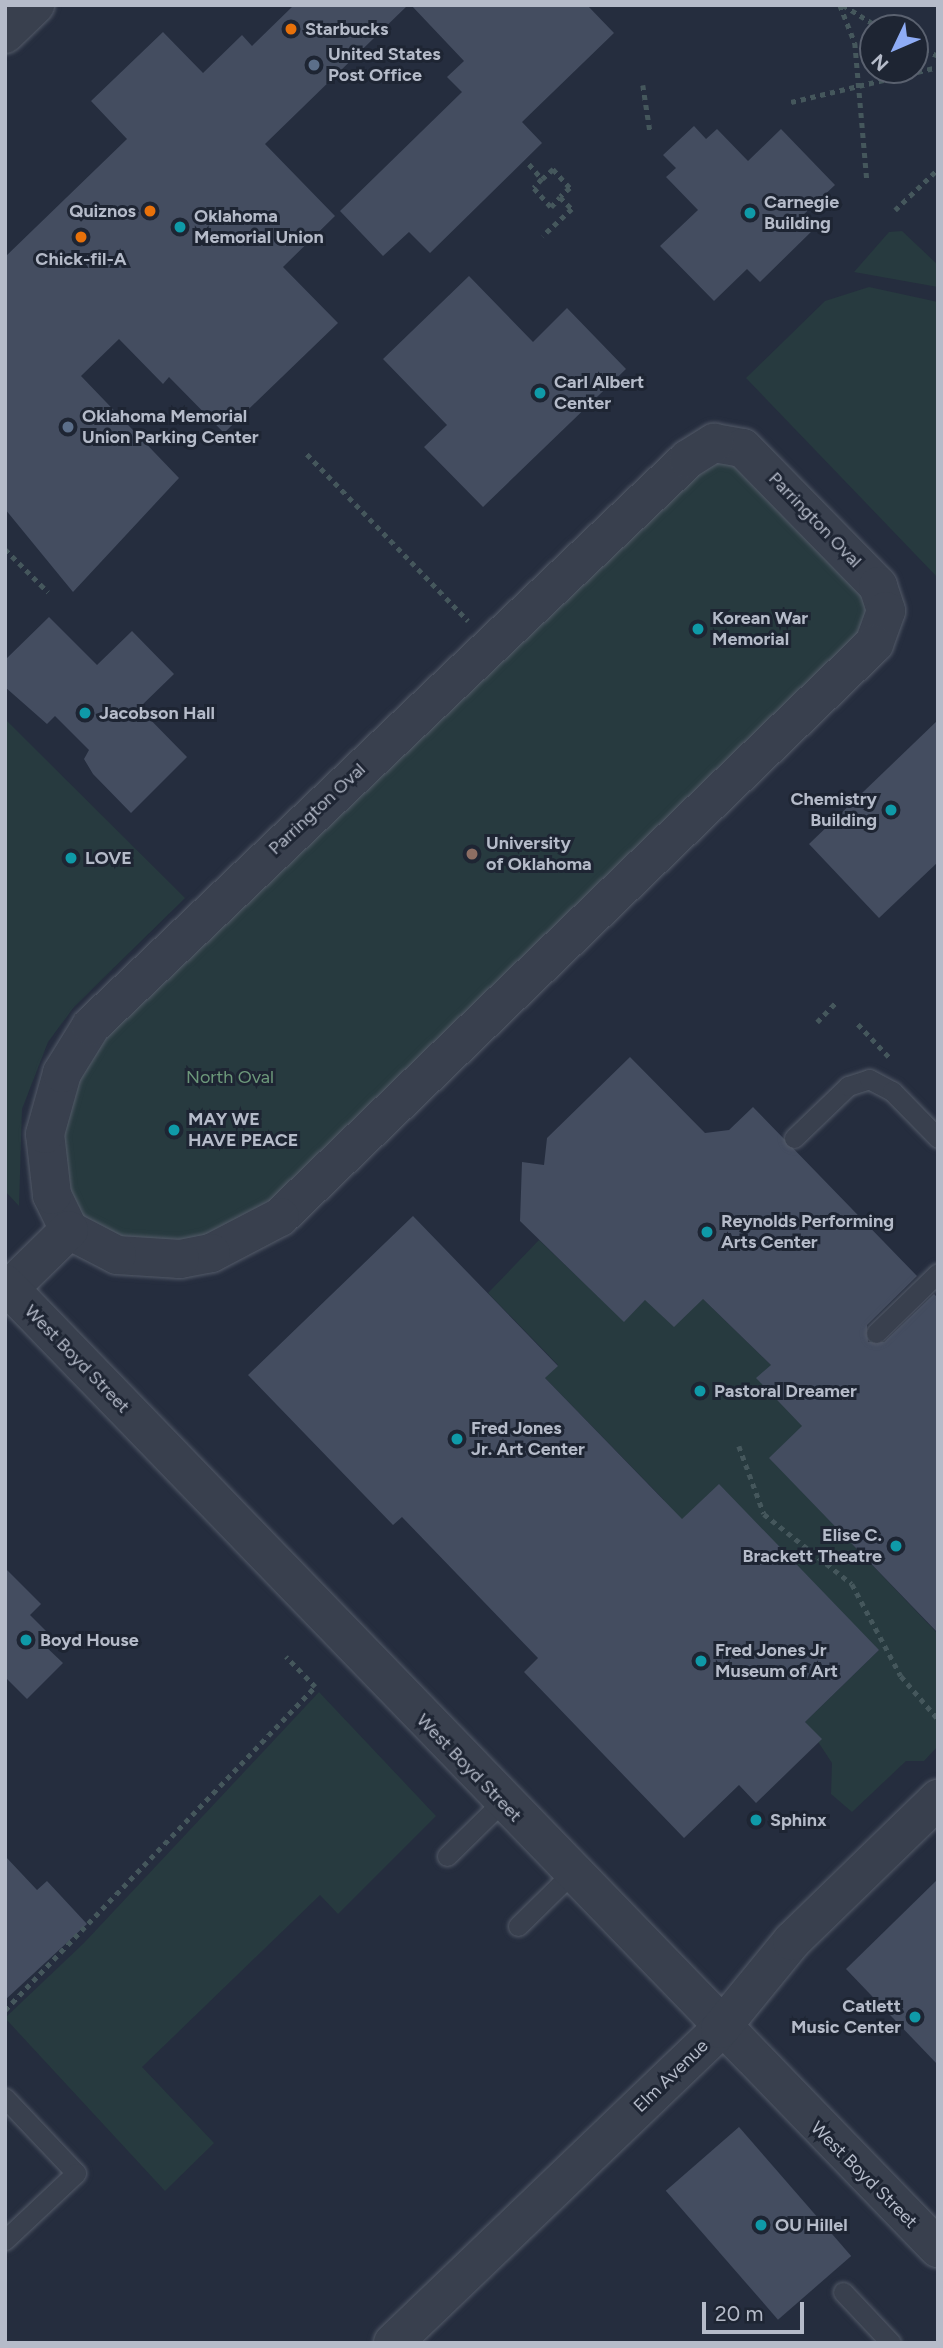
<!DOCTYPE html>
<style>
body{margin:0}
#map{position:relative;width:943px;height:2348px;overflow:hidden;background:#252d3e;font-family:Figtree,sans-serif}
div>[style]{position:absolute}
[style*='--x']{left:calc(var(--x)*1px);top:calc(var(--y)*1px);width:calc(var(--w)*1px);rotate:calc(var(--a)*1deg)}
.green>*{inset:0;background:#273a3f}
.building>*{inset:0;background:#444d60;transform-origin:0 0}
.path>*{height:4.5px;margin-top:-2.25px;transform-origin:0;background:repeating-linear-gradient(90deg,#45575c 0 5px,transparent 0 10px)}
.roads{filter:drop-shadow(0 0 2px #545b69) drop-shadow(0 0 2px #545b69)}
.service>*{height:19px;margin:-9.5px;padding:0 9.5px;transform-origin:9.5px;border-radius:9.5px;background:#39404e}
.minor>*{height:38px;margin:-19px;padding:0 19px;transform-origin:19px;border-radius:19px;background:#39404e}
.tertiary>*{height:38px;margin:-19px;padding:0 19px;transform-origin:19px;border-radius:19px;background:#39404e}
.dots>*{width:19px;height:19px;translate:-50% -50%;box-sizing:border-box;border:4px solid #1e2533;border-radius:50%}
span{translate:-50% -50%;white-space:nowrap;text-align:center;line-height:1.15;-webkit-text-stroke:6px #1e2533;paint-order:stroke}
.poi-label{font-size:18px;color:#b5bbc9;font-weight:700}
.left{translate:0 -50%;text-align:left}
.right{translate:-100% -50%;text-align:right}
.street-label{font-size:18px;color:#b5bbc9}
.park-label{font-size:18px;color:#6d997b}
.frame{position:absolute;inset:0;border:7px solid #b5bbc9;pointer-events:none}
.north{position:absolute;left:859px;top:14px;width:70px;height:70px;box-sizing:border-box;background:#1e2533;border:2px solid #5a616f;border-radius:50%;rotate:226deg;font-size:19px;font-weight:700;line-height:28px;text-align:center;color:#b5bbc9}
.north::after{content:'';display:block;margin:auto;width:24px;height:32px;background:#8eacf5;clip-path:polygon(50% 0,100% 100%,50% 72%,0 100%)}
.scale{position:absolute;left:702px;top:2302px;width:102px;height:32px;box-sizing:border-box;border:4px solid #b5bbc9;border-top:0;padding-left:9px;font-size:21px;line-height:24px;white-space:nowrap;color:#b5bbc9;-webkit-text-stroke:5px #1e2533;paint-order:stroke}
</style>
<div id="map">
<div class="green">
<div style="clip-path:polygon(902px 231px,938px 265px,938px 287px,854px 272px,889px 232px)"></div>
<div style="clip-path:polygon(869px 287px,938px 302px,938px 578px,746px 378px,825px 301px)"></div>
<div style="clip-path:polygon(714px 443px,886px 611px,280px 1217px,180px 1259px,57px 1212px,62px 1073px)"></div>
<div style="clip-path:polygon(5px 719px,185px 898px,74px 1007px,48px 1042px,22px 1109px,19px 1206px,5px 1191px)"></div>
<div style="clip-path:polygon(539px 1240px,624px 1321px,645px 1300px,703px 1299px,771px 1365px,840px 1390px,770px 1458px,938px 1634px,938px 1746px,924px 1761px,906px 1761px,852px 1812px,831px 1794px,832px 1763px,805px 1722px,879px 1650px,654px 1546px,664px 1500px,545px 1378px,558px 1365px,488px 1293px)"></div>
<div style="clip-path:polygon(319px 1692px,436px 1816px,338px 1914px,320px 1895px,142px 2067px,214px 2143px,165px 2191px,5px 2018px,84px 1943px)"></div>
</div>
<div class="building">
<div style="clip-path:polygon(294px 5px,408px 5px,265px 144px,335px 216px,283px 267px,338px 323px,224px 433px,169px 377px,163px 384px,119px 339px,81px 376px,179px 478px,73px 592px,5px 509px,5px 257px,127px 139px,91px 101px,163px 32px,203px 73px,242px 35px,252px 46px)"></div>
<div style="clip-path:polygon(411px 5px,587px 5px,614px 33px,522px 122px,542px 143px,430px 253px,409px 232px,383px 256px,340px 211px,462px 92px,447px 77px,464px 61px)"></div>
<div style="clip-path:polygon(694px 126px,706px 139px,717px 129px,748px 161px,781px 129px,835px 185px,802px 216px,814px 229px,760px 282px,747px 269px,714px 301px,660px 246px,698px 210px,666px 177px,676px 168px,663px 155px)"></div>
<div style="clip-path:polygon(469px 276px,533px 342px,567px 308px,626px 369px,483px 507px,424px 447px,447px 425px,383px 359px)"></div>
<div style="clip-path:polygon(49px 617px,97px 665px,132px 631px,174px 674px,139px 708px,187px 757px,131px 813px,93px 774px,84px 759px,89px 750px,55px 716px,47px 724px,5px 687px,5px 660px)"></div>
<div style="clip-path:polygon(938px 720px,938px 862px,879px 918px,809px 844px)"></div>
<div style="clip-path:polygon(630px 1057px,705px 1133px,729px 1130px,753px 1107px,917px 1276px,867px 1325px,868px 1342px,884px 1342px,934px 1294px,938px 1298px,938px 1633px,769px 1458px,802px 1426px,756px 1378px,771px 1365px,703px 1299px,674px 1327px,645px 1300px,624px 1322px,520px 1221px,522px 1162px,544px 1165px,547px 1138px)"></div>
<div style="clip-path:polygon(413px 1216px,558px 1366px,545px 1378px,682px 1519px,719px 1484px,879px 1650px,805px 1722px,822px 1739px,756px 1803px,739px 1785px,684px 1838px,524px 1672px,538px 1658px,402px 1517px,393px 1525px,248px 1375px)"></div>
<div style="clip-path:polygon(5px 1568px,41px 1604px,30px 1615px,51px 1636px,43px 1644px,63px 1663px,27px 1699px,5px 1677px)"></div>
<div style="clip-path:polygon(5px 1856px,37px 1890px,47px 1881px,87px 1924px,5px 2000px)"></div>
<div style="clip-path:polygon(938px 1879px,938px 2065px,846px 1969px)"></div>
<div style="left:739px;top:2127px;width:171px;height:97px;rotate:49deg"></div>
</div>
<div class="path">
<div style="--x:840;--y:5;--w:41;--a:68.5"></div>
<div style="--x:855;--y:43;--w:139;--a:85"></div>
<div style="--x:843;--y:5;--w:44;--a:31.9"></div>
<div style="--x:915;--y:46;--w:25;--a:23"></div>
<div style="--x:643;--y:85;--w:47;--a:81.3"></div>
<div style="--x:791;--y:102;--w:151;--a:-13.4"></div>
<div style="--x:529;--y:164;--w:20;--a:49"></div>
<div style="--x:542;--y:179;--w:15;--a:-42"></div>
<div style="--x:553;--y:169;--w:25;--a:48"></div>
<div style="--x:570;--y:188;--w:13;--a:138"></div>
<div style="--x:542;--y:179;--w:12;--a:132"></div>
<div style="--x:534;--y:188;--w:25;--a:48"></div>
<div style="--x:551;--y:207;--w:13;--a:-48"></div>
<div style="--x:560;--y:197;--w:17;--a:45"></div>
<div style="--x:572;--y:209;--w:40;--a:137"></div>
<div style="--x:895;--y:210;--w:59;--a:-43.6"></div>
<div style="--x:307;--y:454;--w:232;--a:46"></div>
<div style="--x:5;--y:549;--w:61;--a:45"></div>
<div style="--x:817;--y:1022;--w:29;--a:-46"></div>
<div style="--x:858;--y:1024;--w:48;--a:46.7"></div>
<div style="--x:739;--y:1446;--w:72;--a:69.8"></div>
<div style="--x:764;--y:1514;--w:112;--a:38.5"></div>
<div style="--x:852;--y:1584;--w:104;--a:62"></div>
<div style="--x:901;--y:1676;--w:57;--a:49.3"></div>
<div style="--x:5;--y:2010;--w:448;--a:-46.2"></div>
<div style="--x:315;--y:1687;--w:42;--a:-134"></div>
</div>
<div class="roads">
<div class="service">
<div style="--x:794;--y:1138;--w:75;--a:-43.9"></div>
<div style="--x:848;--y:1086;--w:22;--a:-18"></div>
<div style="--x:869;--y:1079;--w:26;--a:28"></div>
<div style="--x:892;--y:1091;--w:66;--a:45.6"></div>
<div style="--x:876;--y:1333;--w:86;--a:-44.1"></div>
<div style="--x:447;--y:1856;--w:76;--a:-44.5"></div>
<div style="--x:518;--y:1926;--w:74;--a:-44.5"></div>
<div style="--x:5;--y:2098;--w:103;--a:46.6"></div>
<div style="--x:76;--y:2173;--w:98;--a:136.7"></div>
<div style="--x:843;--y:2292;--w:70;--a:46.7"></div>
</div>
<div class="minor">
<div style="--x:5;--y:34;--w:42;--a:-44"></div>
<div style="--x:714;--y:443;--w:29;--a:10"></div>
<div style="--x:743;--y:448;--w:193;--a:45.6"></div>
<div style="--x:878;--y:586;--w:26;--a:72"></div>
<div style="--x:886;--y:611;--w:35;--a:110"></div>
<div style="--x:874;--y:644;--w:825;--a:136.03"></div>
<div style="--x:280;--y:1217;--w:78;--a:152.4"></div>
<div style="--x:211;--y:1253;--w:32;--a:169"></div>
<div style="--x:180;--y:1259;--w:63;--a:-176.4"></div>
<div style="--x:117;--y:1255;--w:54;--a:-152.5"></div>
<div style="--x:69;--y:1230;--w:39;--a:-116"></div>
<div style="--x:52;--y:1195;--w:61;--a:-96.5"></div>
<div style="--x:45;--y:1134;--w:63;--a:-74.4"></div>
<div style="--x:62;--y:1073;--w:55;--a:-58.3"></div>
<div style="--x:91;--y:1026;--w:823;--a:-43.52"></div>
<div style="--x:688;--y:459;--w:31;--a:-32"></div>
<div style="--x:9;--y:1289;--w:84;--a:-44.5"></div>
</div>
<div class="tertiary">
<div style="--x:5;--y:1284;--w:1342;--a:45.94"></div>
<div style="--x:393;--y:2343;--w:453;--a:-43.8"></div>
<div style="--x:720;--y:2029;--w:114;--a:-50.7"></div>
<div style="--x:792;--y:1941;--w:204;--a:-44.2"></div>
</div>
</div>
<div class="dots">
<div style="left:291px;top:29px;background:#e8710a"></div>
<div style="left:314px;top:65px;background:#5c6f8a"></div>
<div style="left:150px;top:211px;background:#e8710a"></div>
<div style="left:750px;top:213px;background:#0f9aa8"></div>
<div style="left:180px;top:227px;background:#0f9aa8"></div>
<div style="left:81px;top:237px;background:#e8710a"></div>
<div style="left:540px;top:393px;background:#0f9aa8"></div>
<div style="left:68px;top:427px;background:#5c6f8a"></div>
<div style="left:698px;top:629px;background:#0f9aa8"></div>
<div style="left:85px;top:713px;background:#0f9aa8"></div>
<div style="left:891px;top:810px;background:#0f9aa8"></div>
<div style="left:472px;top:854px;background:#8d6e63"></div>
<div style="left:71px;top:858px;background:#0f9aa8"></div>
<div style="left:174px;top:1130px;background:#0f9aa8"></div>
<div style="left:707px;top:1232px;background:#0f9aa8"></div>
<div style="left:700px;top:1391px;background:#0f9aa8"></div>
<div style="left:457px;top:1439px;background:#0f9aa8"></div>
<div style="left:896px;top:1546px;background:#0f9aa8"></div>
<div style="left:26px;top:1640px;background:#0f9aa8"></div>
<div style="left:701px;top:1661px;background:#0f9aa8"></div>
<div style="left:756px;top:1820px;background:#0f9aa8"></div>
<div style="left:915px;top:2017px;background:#0f9aa8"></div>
<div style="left:761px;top:2225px;background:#0f9aa8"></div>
</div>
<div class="poi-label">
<span class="left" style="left:305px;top:29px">Starbucks</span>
<span class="left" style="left:328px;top:65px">United States<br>Post Office</span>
<span class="left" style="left:764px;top:213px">Carnegie<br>Building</span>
<span class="right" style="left:136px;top:211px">Quiznos</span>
<span class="left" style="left:194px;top:227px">Oklahoma<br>Memorial Union</span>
<span style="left:81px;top:259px">Chick-fil-A</span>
<span class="left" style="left:554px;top:393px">Carl Albert<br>Center</span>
<span class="left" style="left:82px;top:427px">Oklahoma Memorial<br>Union Parking Center</span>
<span class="left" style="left:712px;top:629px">Korean War<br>Memorial</span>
<span class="left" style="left:99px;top:713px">Jacobson Hall</span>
<span class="right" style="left:877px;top:810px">Chemistry<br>Building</span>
<span class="left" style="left:486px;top:854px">University<br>of Oklahoma</span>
<span class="left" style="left:85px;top:858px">LOVE</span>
<span class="left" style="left:188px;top:1130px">MAY WE<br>HAVE PEACE</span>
<span class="left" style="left:721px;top:1232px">Reynolds Performing<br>Arts Center</span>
<span class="left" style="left:714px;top:1391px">Pastoral Dreamer</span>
<span class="left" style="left:471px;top:1439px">Fred Jones<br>Jr. Art Center</span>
<span class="right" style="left:882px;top:1546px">Elise C.<br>Brackett Theatre</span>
<span class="left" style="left:40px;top:1640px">Boyd House</span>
<span class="left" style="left:715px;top:1661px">Fred Jones Jr<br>Museum of Art</span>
<span class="left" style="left:770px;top:1820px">Sphinx</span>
<span class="right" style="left:901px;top:2017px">Catlett<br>Music Center</span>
<span class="left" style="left:775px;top:2225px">OU Hillel</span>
</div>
<div class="street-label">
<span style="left:815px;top:520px;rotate:46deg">Parrington Oval</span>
<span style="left:317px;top:809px;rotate:-43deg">Parrington Oval</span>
<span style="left:77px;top:1359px;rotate:46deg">West Boyd Street</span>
<span style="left:469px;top:1768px;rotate:46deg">West Boyd Street</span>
<span style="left:671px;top:2076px;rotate:-44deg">Elm Avenue</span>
<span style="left:864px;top:2175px;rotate:45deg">West Boyd Street</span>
</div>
<div class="park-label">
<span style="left:230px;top:1077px">North Oval</span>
</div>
<div class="frame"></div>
<div class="north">N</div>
<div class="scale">20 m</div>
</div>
